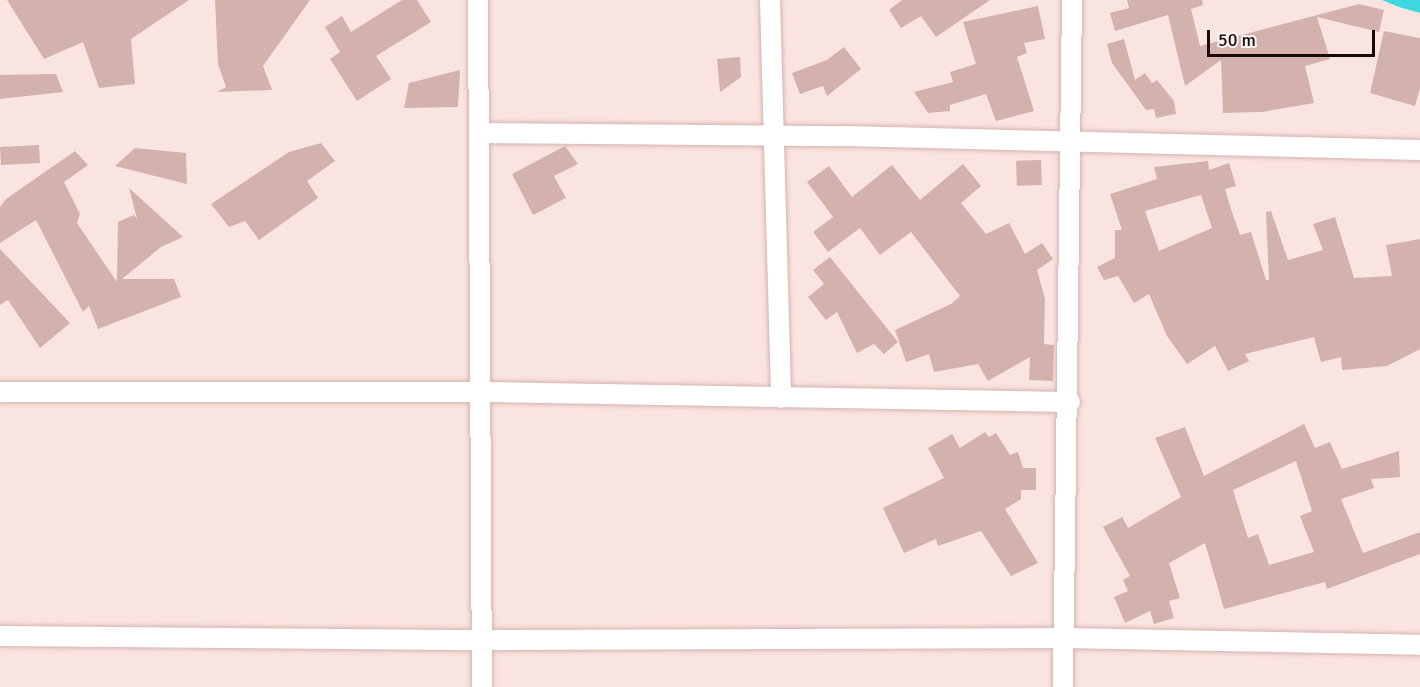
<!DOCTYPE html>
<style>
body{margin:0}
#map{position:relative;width:1420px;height:687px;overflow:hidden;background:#fae4e1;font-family:Signika,sans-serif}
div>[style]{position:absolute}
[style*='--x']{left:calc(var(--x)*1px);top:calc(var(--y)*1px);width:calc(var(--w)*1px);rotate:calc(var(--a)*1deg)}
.water>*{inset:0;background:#3dd9de}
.building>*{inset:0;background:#d3b1ad;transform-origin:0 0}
.roads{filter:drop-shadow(0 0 2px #d5b3af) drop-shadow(0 0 2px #d5b3af)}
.minor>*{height:20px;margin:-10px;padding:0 10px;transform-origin:10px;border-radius:10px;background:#fff}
span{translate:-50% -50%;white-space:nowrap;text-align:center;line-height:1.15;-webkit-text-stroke:4.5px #fdf5f4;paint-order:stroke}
.scale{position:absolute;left:1207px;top:30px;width:168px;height:27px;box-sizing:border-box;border:3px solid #170b0a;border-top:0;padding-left:8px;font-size:18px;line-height:21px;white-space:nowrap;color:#170b0a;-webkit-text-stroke:4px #fdf5f4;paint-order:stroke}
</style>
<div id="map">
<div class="water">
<div style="clip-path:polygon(1382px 0,1420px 0,1420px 13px,1399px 7px)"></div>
</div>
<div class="building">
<div style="clip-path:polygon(7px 0,189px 0,131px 39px,135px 84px,99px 88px,83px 42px,44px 59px)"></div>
<div style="clip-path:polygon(215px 0,310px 0,263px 66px,272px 90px,217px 92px,226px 87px,218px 64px)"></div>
<div style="clip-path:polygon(402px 0,417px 0,431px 22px,376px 56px,391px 79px,357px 101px,330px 59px,340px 52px,325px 27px,342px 16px,351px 32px)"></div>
<div style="clip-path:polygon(902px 0,990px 0,936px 37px,921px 16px,901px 28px,889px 10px)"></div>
<div style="clip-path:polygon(1127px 0,1202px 0,1203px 5px,1191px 9px,1200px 46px,1359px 4px,1384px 10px,1379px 32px,1317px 17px,1330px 59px,1305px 66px,1314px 103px,1262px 112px,1223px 113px,1221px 60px,1185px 86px,1168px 15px,1115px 31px,1110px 13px,1129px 8px)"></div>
<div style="clip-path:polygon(1038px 6px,1045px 39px,1024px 43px,1027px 53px,1017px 57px,1034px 111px,996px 121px,986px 94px,950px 105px,950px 111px,928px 113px,914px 92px,953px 82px,950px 72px,976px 64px,963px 22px)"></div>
<div style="clip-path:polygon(1384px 31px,1420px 38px,1420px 88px,1415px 106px,1370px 93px)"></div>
<div style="clip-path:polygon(1124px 39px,1135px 80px,1145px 73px,1152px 83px,1157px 80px,1174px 101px,1176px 114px,1156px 118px,1154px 109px,1146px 110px,1112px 63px,1107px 44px)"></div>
<div style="clip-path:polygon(844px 47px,861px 69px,827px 96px,823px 86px,800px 94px,792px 73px,827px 60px)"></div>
<div style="clip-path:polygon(740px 57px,741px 77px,720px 92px,717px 59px)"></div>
<div style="clip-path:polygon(460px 70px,458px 107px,404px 108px,409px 83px)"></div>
<div style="clip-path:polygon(56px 74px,63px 92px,0 99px,0 75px)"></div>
<div style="clip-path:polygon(321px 143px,335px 161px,307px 181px,318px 198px,259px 240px,245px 221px,229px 227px,211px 204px,289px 152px)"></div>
<div style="left:39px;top:145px;width:18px;height:39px;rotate:87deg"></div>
<div style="clip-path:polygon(565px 146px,578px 164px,554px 176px,566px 198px,533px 215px,512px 174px)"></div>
<div style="clip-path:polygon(135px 148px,186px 153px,187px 184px,115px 166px)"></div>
<div style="clip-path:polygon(75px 151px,88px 165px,64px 182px,80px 214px,77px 223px,117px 282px,118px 222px,134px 215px,137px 219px,129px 188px,183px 237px,161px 247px,122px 279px,174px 279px,181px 297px,98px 329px,89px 306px,83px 312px,36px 220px,0 243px,0 207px,6px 199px)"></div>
<div style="left:1041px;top:160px;width:25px;height:25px;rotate:88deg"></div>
<div style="clip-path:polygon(evenodd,1208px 161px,1209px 170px,1229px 163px,1236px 186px,1225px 189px,1230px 206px,1240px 235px,1251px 232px,1266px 280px,1269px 280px,1266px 212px,1271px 211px,1288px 260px,1323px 250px,1313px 224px,1335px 217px,1354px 278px,1392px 276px,1386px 245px,1420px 239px,1420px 349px,1387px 366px,1342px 370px,1341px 357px,1321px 362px,1314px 337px,1245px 354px,1249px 361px,1228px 371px,1215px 346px,1187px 364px,1167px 336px,1149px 294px,1134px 303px,1118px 276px,1104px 280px,1097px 267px,1115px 258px,1115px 230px,1122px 230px,1110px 194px,1157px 179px,1154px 167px,1208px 161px,1201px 195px,1212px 228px,1159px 251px,1145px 211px,1201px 195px)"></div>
<div style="clip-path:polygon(963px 164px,981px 186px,961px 203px,986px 234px,1009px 223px,1025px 254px,1042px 243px,1053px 259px,1037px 270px,1045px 299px,1044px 344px,1054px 345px,1053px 381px,1029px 380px,1030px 357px,988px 381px,978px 364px,934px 372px,929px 354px,906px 362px,895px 330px,951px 304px,960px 296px,911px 232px,880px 255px,860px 228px,828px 252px,813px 232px,833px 217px,807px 182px,829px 166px,852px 197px,892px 165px,920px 200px)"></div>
<div style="clip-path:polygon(0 249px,70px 323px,40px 348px,8px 300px,0 305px)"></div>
<div style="clip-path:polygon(830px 257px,898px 342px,884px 354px,874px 344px,857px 353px,837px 312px,826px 320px,808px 297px,824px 284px,813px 270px)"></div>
<div style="clip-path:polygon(evenodd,1304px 424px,1315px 448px,1330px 442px,1342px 469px,1399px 451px,1400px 477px,1371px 479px,1374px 488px,1341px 499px,1363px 553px,1420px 532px,1420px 554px,1327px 589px,1325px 582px,1224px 609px,1205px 543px,1169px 563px,1180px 598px,1169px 601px,1174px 618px,1154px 624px,1150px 611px,1125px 623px,1114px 597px,1128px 591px,1123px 580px,1130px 576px,1103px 527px,1122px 517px,1128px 528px,1181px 497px,1155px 438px,1185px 427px,1204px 476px,1304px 424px,1296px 461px,1312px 511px,1300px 516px,1314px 552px,1269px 565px,1258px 534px,1248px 538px,1233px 490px,1296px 461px)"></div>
<div style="clip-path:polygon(985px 432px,989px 437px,996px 433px,1010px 455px,1018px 452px,1023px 468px,1036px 468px,1036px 490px,1021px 490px,1021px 499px,1005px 509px,1038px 563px,1011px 576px,981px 531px,938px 546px,936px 539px,904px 553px,883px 508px,944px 478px,928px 448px,952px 434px,960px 448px)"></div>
</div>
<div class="roads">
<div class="minor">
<div style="--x:478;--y:0;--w:687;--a:89.67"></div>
<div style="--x:770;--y:0;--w:398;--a:88.4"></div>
<div style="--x:479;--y:133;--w:367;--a:0.5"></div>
<div style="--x:846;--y:136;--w:574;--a:1.4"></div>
<div style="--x:0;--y:392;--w:480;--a:0"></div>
<div style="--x:480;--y:392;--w:590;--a:0.97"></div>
<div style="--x:0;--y:636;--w:482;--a:0.5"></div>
<div style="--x:482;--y:640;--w:582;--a:-0.2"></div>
<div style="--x:1064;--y:638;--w:356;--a:1.1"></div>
<div style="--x:1063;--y:687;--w:687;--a:-89.25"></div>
</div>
</div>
<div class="scale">50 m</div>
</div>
